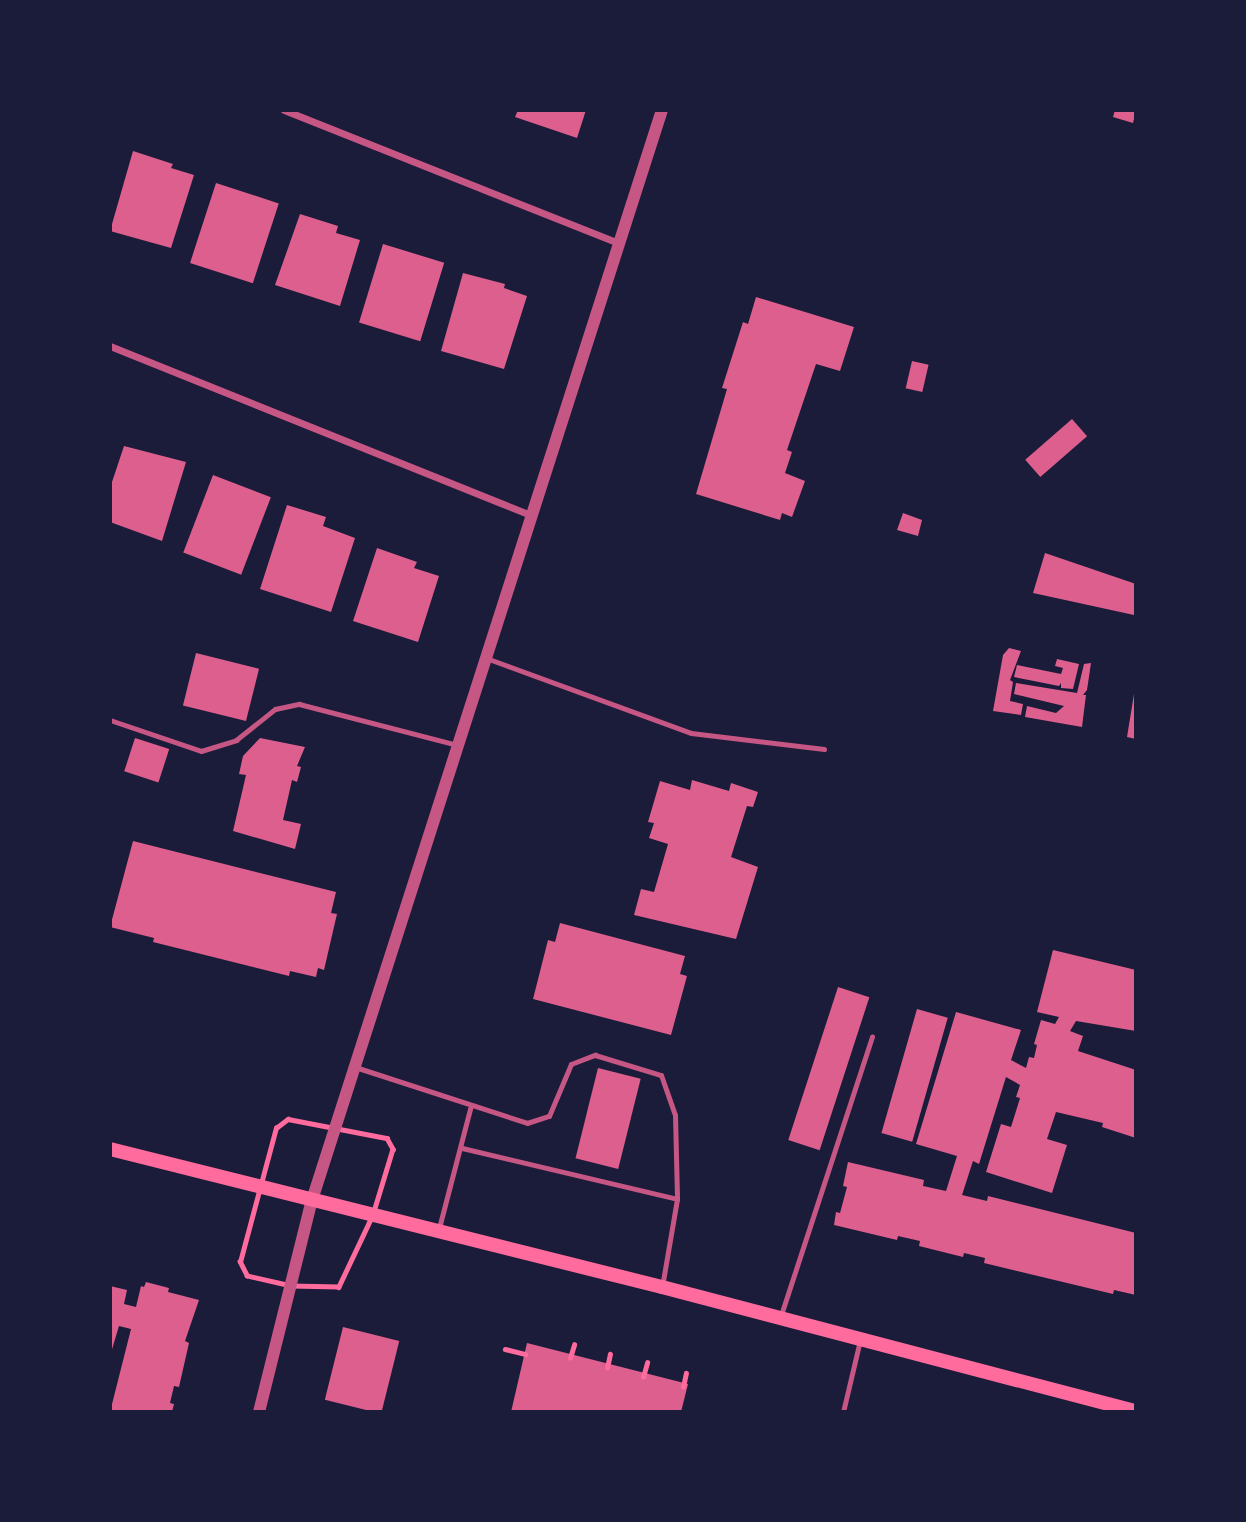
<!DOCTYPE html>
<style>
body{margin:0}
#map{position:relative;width:1246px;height:1522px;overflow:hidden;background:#1b1b3a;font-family:"Varela Round",sans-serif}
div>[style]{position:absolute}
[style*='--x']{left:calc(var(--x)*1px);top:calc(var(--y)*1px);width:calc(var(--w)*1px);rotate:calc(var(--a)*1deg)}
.building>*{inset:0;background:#dd5f8e;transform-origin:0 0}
.path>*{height:4.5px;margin:-2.25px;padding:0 2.25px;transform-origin:2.25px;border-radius:2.25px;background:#ff6b9d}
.service>*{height:5px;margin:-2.5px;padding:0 2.5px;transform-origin:2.5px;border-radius:2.5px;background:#c65784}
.minor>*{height:7px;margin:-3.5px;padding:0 3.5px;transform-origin:3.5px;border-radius:3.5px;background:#c65784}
.tertiary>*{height:12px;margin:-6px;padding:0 6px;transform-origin:6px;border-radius:6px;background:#c65784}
.secondary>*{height:14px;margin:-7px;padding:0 7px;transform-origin:7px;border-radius:7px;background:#ff6b9d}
span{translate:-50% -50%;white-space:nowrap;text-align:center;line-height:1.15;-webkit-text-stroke:7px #1b1b3a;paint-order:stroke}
.frame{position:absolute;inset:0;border:112px solid #1b1b3a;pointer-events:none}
</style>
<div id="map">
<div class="building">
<div style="clip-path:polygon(518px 110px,586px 110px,577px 138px,515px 117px)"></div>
<div style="clip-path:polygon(1115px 110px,1136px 110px,1133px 123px,1113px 117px)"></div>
<div style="clip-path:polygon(133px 151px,173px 164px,171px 168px,194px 175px,171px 248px,110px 231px)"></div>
<div style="left:216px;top:183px;width:66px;height:84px;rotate:18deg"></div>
<div style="clip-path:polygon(300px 214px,338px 226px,336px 233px,360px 240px,340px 306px,275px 285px)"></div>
<div style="left:383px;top:244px;width:64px;height:82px;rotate:17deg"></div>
<div style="clip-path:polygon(463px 273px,505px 284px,504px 288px,527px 296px,504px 369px,441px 351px)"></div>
<div style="clip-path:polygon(756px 297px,854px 327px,840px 371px,816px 364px,787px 450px,792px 452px,785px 473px,805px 481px,792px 517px,782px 513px,780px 520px,696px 494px,727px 389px,722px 388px,743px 322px,748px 324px)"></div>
<div style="left:912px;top:361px;width:17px;height:28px;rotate:13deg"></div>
<div style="left:1072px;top:419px;width:23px;height:62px;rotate:49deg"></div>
<div style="clip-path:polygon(124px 446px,186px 462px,162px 541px,110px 522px,110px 488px)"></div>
<div style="left:213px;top:475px;width:62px;height:83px;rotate:21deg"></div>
<div style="clip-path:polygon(287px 505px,326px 517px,323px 526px,355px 538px,331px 612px,260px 589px)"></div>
<div style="clip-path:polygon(903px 513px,922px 520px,918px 536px,897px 530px)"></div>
<div style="clip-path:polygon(377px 548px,417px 562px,414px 568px,439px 576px,418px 642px,353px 621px)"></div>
<div style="clip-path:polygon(1045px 553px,1136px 584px,1134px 615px,1033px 593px)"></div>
<div style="clip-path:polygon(1009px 648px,1021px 651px,1010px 680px,1013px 682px,1010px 701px,1023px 704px,1021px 715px,993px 711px,1003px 655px)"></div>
<div style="left:196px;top:653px;width:65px;height:54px;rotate:14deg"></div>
<div style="clip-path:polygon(1057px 659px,1079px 664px,1073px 689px,1061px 688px,1061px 683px,1059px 686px,1014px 677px,1017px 665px,1061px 674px,1063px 668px,1055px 666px)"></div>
<div style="clip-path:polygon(1091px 663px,1087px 690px,1083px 695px,1086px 695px,1082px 727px,1025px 717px,1027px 706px,1056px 713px,1064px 706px,1014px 694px,1016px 683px,1077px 693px,1084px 664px)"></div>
<div style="clip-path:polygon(1134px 694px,1136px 694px,1136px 739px,1127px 737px)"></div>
<div style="left:135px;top:738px;width:36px;height:35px;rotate:18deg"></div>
<div style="clip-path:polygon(260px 738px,305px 747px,297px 766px,301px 767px,297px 782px,292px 780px,283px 820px,301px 824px,295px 849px,233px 831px,246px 775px,239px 774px,243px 756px)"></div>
<div style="clip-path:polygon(692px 780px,729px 791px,731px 783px,758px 792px,753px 807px,747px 806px,731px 857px,758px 867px,736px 939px,634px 915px,641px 889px,654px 892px,668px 844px,649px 838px,654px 823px,648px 822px,660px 781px,690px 790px)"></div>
<div style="clip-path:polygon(133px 841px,336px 892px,331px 913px,337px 914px,324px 970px,318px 968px,316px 977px,290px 971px,289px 976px,153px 942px,154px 938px,110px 927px)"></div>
<div style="clip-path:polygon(560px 923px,685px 956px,680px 974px,687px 976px,671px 1035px,533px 999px,548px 940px,555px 942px)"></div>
<div style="clip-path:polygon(1053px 950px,1136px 970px,1136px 1031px,1076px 1021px,1070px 1031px,1083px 1036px,1078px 1051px,1136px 1070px,1136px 1138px,1102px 1127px,1103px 1123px,1056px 1112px,1047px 1139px,1067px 1145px,1052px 1193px,986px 1172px,1001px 1124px,1011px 1127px,1020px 1098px,1016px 1097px,1020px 1085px,1006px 1077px,979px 1164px,973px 1161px,962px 1195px,987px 1201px,988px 1196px,1136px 1233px,1136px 1295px,1114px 1290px,1113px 1294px,984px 1263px,985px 1258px,964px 1253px,963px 1257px,919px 1246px,920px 1241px,898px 1236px,897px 1240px,834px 1225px,836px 1212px,840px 1213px,847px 1187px,843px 1186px,848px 1162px,924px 1180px,923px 1186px,946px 1191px,957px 1156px,916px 1144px,956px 1012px,1021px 1030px,1011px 1060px,1026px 1068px,1029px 1057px,1034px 1058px,1037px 1045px,1034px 1044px,1041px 1020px,1055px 1024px,1059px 1017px,1037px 1012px)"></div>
<div style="left:838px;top:987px;width:33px;height:161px;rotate:18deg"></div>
<div style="left:917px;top:1009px;width:32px;height:129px;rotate:16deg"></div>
<div style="left:598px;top:1068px;width:44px;height:93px;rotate:14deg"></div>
<div style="clip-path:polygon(146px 1282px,169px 1288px,168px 1292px,199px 1300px,185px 1341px,189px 1343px,179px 1387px,174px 1386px,170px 1403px,174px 1404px,172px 1412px,110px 1412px,131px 1329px,119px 1326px,110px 1356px,110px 1286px,127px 1290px,124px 1304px,136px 1307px,141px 1286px,144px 1287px)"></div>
<div style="left:343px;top:1327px;width:58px;height:75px;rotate:14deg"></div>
<div style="clip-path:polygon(527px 1343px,688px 1384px,681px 1412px,511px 1412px)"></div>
</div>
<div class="path">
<div style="--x:288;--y:1119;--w:101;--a:10.9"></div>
<div style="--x:387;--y:1138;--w:13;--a:61"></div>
<div style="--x:393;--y:1149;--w:69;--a:106.9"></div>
<div style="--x:373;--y:1215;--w:80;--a:115.3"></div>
<div style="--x:339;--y:1287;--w:48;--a:-178.8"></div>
<div style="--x:291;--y:1286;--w:45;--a:-167.2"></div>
<div style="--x:247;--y:1276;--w:16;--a:-117"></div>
<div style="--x:240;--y:1262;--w:139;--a:-75"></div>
<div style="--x:276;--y:1128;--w:15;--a:-37"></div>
<div style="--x:505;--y:1349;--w:21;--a:14"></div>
<div style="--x:570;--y:1358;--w:14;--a:-73"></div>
<div style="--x:607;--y:1368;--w:14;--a:-78"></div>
<div style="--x:643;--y:1377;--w:15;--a:-74"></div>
<div style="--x:683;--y:1387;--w:14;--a:-78"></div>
</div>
<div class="service">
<div style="--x:486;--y:658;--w:218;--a:20.1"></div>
<div style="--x:691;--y:733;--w:134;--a:6.9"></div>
<div style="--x:110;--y:720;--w:96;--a:18.8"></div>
<div style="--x:201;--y:751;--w:37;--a:-17"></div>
<div style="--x:236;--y:740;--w:50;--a:-38.5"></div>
<div style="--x:275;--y:709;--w:25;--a:-12"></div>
<div style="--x:299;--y:704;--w:164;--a:14.5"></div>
<div style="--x:355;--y:1067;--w:181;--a:18"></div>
<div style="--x:527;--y:1123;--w:23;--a:-18"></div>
<div style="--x:549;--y:1116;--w:56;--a:-67.1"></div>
<div style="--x:571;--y:1064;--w:26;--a:-21"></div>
<div style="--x:595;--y:1055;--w:69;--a:16.9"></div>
<div style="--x:661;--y:1075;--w:42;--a:70.7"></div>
<div style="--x:675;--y:1115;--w:84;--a:88.6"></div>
<div style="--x:677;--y:1199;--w:89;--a:99.7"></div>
<div style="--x:462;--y:1148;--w:221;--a:13.3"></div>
<div style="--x:439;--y:1228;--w:127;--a:-75.4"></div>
<div style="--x:781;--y:1315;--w:293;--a:-71.9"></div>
<div style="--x:843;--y:1412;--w:74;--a:-76.7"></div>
</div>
<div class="minor">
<div style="--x:284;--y:110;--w:362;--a:21.7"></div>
<div style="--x:110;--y:346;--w:454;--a:21.9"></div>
</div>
<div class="tertiary">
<div style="--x:259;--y:1412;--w:219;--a:-76"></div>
<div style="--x:312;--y:1200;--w:1145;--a:-72.2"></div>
</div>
<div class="secondary">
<div style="--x:110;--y:1149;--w:569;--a:14.04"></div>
<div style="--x:662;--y:1287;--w:490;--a:14.7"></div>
</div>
<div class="frame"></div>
</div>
